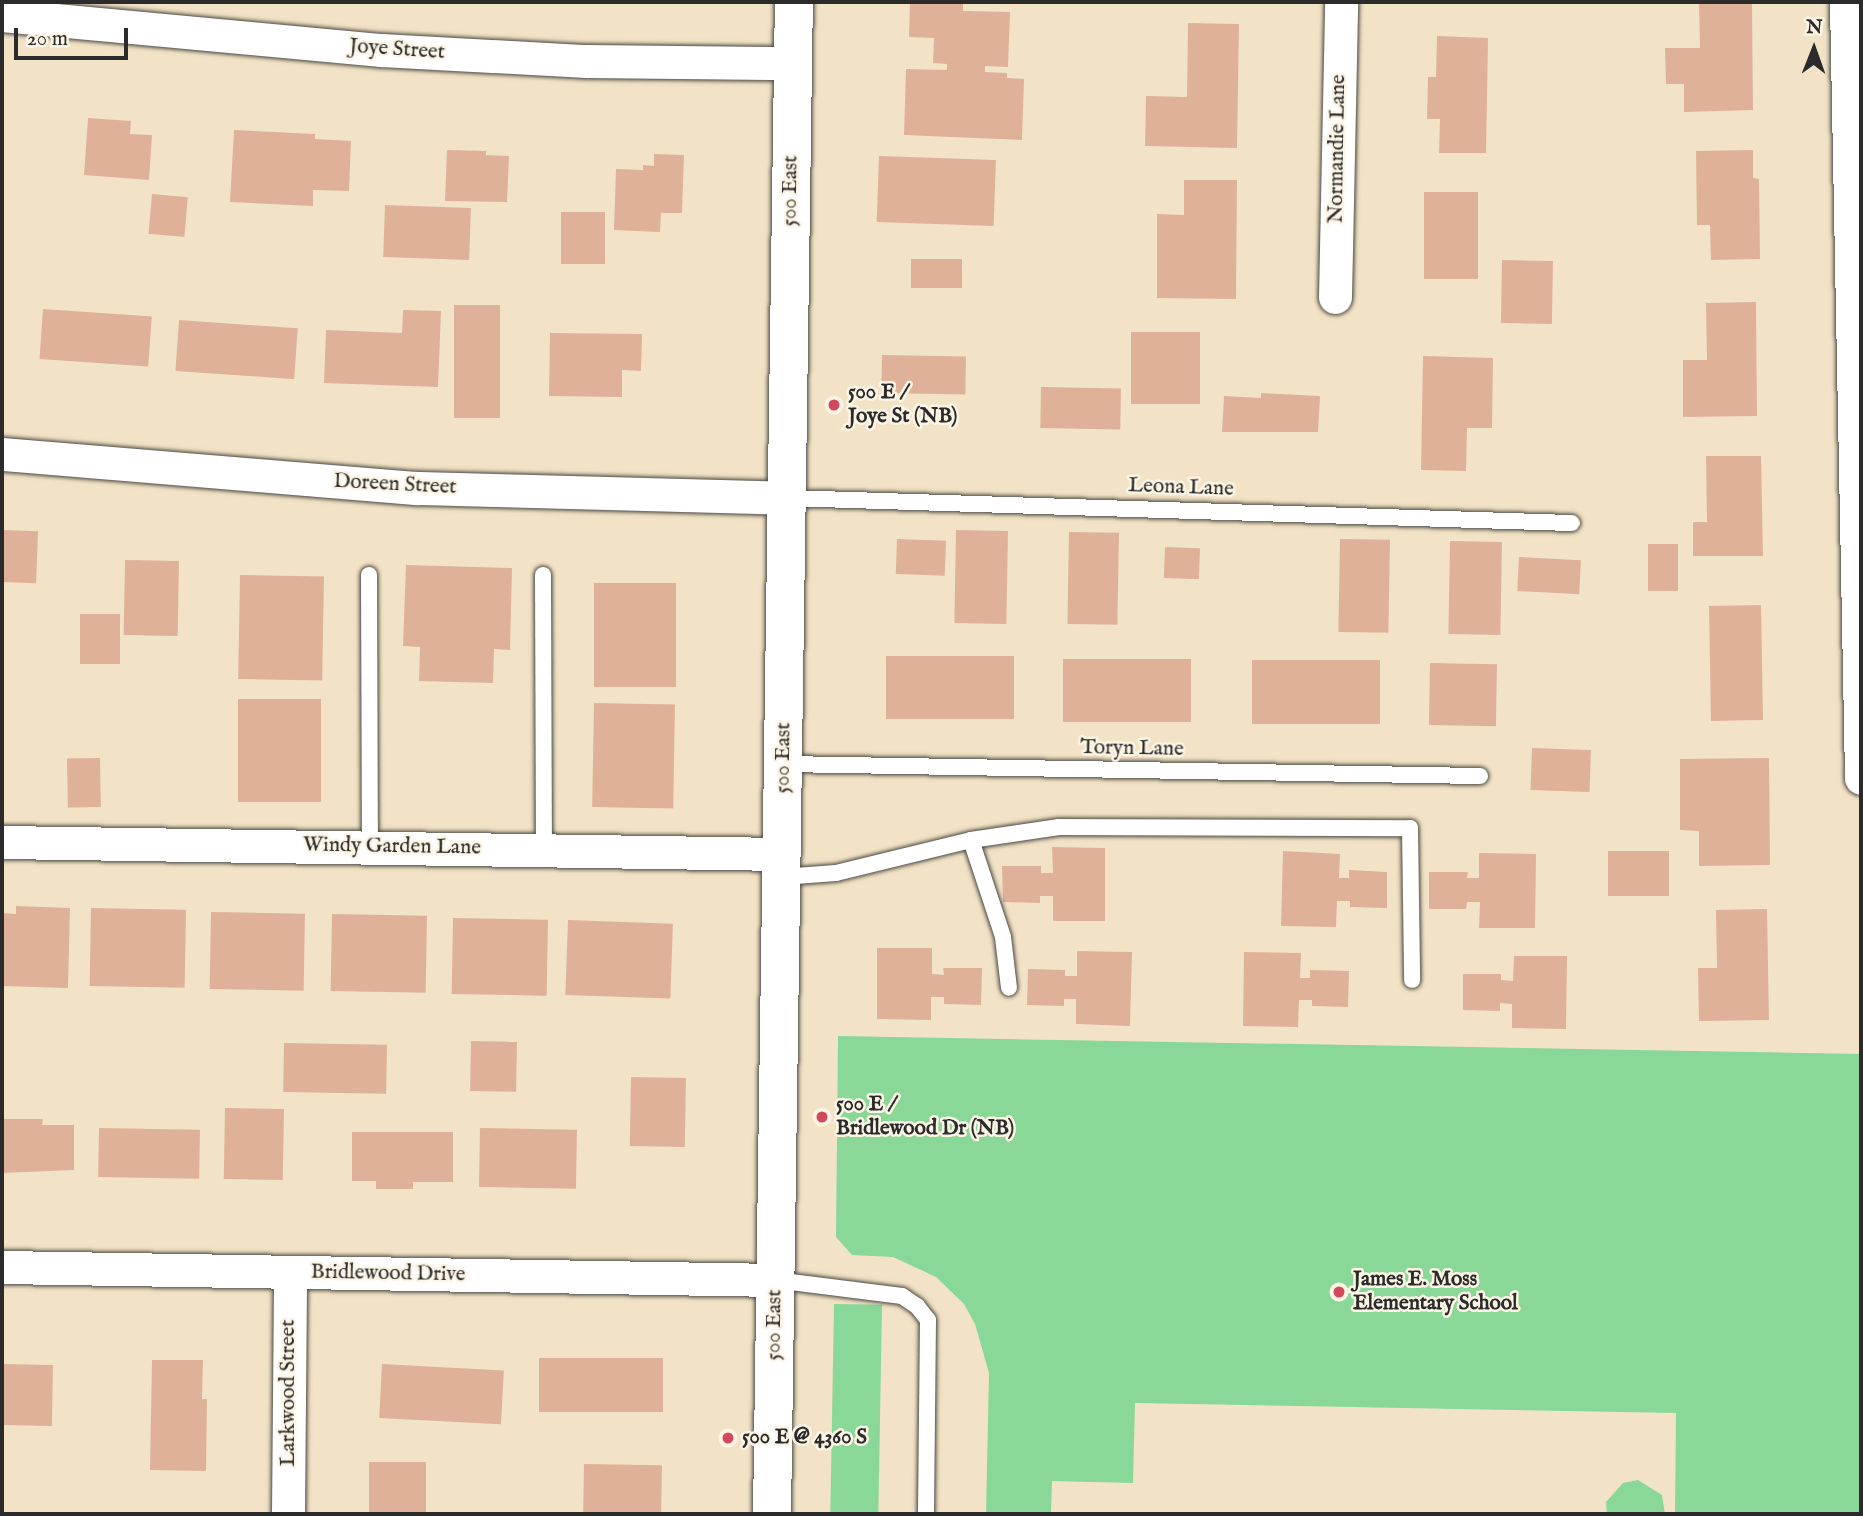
<!DOCTYPE html>
<style>
body{margin:0}
#map{position:relative;width:1863px;height:1516px;overflow:hidden;background:#f3e3c6;font-family:"IM FELL English",serif}
div>[style]{position:absolute}
[style*='--x']{left:calc(var(--x)*1px);top:calc(var(--y)*1px);width:calc(var(--w)*1px);rotate:calc(var(--a)*1deg)}
.green>*{inset:0;background:#89d897;transform-origin:0 0}
.building>*{inset:0;background:#dfb199;transform-origin:0 0}
.roads{filter:drop-shadow(0 0 2px #494742) drop-shadow(0 0 2px #494742)}
.lane>*{height:16px;margin:-8px;padding:0 8px;transform-origin:8px;border-radius:8px;background:#fff}
.street>*{height:33px;margin:-16.5px;padding:0 16.5px;transform-origin:16.5px;border-radius:16.5px;background:#fff}
.secondary>*{height:38px;margin:-19px;padding:0 19px;transform-origin:19px;border-radius:19px;background:#fff}
.dots>*{width:19px;height:19px;translate:-50% -50%;box-sizing:border-box;border:4px solid #fcf5e5;border-radius:50%}
span{translate:-50% -50%;white-space:nowrap;text-align:center;line-height:1.15;-webkit-text-stroke:5px #fcf5e5;paint-order:stroke}
.street-label{font-size:21px;color:#2b2b2b}
.poi-label{font-size:21px;color:#2b2b2b;font-weight:700}
.left{translate:0 -50%;text-align:left}
.frame{position:absolute;inset:0;border:4px solid #2b2b2b;pointer-events:none}
.north{position:absolute;left:1779px;top:14px;width:70px;height:70px;-webkit-text-stroke:5px #fcf5e5;paint-order:stroke;rotate:1deg;font-size:19px;font-weight:700;line-height:28px;text-align:center;color:#2b2b2b}
.north::after{content:'';display:block;margin:auto;width:24px;height:32px;background:#2b2b2b;clip-path:polygon(50% 0,100% 100%,50% 72%,0 100%)}
.scale{position:absolute;left:14px;top:28px;width:114px;height:32px;box-sizing:border-box;border:4px solid #2b2b2b;border-top:0;padding-left:9px;font-size:21px;line-height:24px;white-space:nowrap;color:#2b2b2b;-webkit-text-stroke:5px #fcf5e5;paint-order:stroke}
</style>
<div id="map">
<div class="green">
<div style="clip-path:polygon(838px 1036px,1861px 1054px,1861px 1514px,1675px 1514px,1676px 1413px,1135px 1403px,1133px 1483px,1052px 1481px,1051px 1514px,986px 1514px,989px 1373px,975px 1324px,964px 1304px,936px 1277px,893px 1257px,852px 1255px,836px 1237px)"></div>
<div style="left:834px;top:1304px;width:48px;height:210px;rotate:1deg"></div>
<div style="clip-path:polygon(1638px 1480px,1662px 1495px,1665px 1514px,1607px 1514px,1606px 1502px,1623px 1483px)"></div>
</div>
<div class="building">
<div style="clip-path:polygon(910px 2px,963px 2px,963px 11px,1010px 12px,1008px 67px,985px 66px,985px 72px,1007px 73px,1007px 78px,1024px 79px,1022px 140px,904px 135px,906px 69px,947px 70px,947px 64px,933px 63px,934px 38px,909px 37px)"></div>
<div style="clip-path:polygon(1699px 2px,1752px 2px,1753px 110px,1684px 112px,1684px 84px,1666px 84px,1665px 48px,1700px 48px)"></div>
<div style="clip-path:polygon(1188px 23px,1239px 24px,1237px 148px,1145px 146px,1146px 96px,1187px 97px)"></div>
<div style="clip-path:polygon(1437px 36px,1488px 38px,1486px 153px,1439px 153px,1440px 119px,1427px 119px,1428px 77px,1436px 77px)"></div>
<div style="clip-path:polygon(88px 118px,131px 121px,130px 134px,152px 135px,149px 180px,84px 175px)"></div>
<div style="clip-path:polygon(234px 130px,315px 134px,315px 139px,351px 141px,349px 191px,313px 190px,313px 206px,230px 202px)"></div>
<div style="clip-path:polygon(447px 150px,486px 151px,486px 155px,509px 156px,507px 202px,445px 201px)"></div>
<div style="clip-path:polygon(1753px 150px,1753px 178px,1759px 179px,1760px 259px,1711px 260px,1710px 225px,1697px 225px,1696px 151px)"></div>
<div style="clip-path:polygon(654px 154px,684px 155px,682px 213px,661px 213px,660px 232px,614px 230px,616px 169px,643px 170px,643px 165px,654px 166px)"></div>
<div style="left:879px;top:156px;width:117px;height:66px;rotate:2deg"></div>
<div style="clip-path:polygon(1184px 180px,1237px 180px,1236px 299px,1157px 298px,1157px 214px,1184px 215px)"></div>
<div style="left:1424px;top:192px;width:54px;height:87px"></div>
<div style="left:152px;top:194px;width:36px;height:40px;rotate:5deg"></div>
<div style="left:385px;top:205px;width:86px;height:52px;rotate:2deg"></div>
<div style="left:561px;top:212px;width:44px;height:52px"></div>
<div style="left:962px;top:259px;width:29px;height:51px;rotate:90deg"></div>
<div style="left:1502px;top:260px;width:51px;height:63px;rotate:1deg"></div>
<div style="clip-path:polygon(1756px 302px,1757px 416px,1683px 417px,1683px 360px,1707px 360px,1706px 303px)"></div>
<div style="left:454px;top:305px;width:46px;height:113px"></div>
<div style="left:43px;top:309px;width:109px;height:50px;rotate:4deg"></div>
<div style="clip-path:polygon(403px 310px,441px 311px,438px 387px,324px 383px,326px 330px,402px 333px)"></div>
<div style="left:179px;top:320px;width:119px;height:51px;rotate:4deg"></div>
<div style="left:1131px;top:332px;width:69px;height:72px"></div>
<div style="clip-path:polygon(550px 333px,642px 334px,641px 371px,622px 370px,622px 397px,549px 396px)"></div>
<div style="left:882px;top:355px;width:84px;height:38px;rotate:1deg"></div>
<div style="clip-path:polygon(1423px 356px,1493px 358px,1492px 428px,1467px 428px,1466px 471px,1421px 470px)"></div>
<div style="left:1041px;top:387px;width:80px;height:41px;rotate:1deg"></div>
<div style="clip-path:polygon(1261px 393px,1320px 396px,1318px 432px,1222px 432px,1224px 396px,1261px 398px)"></div>
<div style="clip-path:polygon(1706px 456px,1761px 456px,1763px 556px,1693px 556px,1693px 522px,1707px 522px)"></div>
<div style="left:2px;top:530px;width:36px;height:52px;rotate:2deg"></div>
<div style="left:956px;top:530px;width:52px;height:93px;rotate:1deg"></div>
<div style="left:1069px;top:532px;width:50px;height:92px;rotate:1deg"></div>
<div style="left:897px;top:539px;width:49px;height:35px;rotate:2deg"></div>
<div style="left:1340px;top:539px;width:50px;height:93px;rotate:1deg"></div>
<div style="left:1450px;top:541px;width:52px;height:93px;rotate:1deg"></div>
<div style="left:1648px;top:544px;width:30px;height:47px"></div>
<div style="left:1165px;top:547px;width:35px;height:31px;rotate:2deg"></div>
<div style="left:1519px;top:557px;width:62px;height:34px;rotate:3deg"></div>
<div style="left:125px;top:560px;width:54px;height:75px;rotate:1deg"></div>
<div style="clip-path:polygon(406px 565px,512px 568px,510px 650px,494px 649px,493px 683px,419px 681px,420px 647px,403px 646px)"></div>
<div style="left:240px;top:575px;width:84px;height:104px;rotate:1deg"></div>
<div style="left:594px;top:583px;width:82px;height:104px"></div>
<div style="left:1761px;top:605px;width:115px;height:52px;rotate:89deg"></div>
<div style="left:80px;top:614px;width:40px;height:50px"></div>
<div style="left:886px;top:656px;width:128px;height:63px"></div>
<div style="left:1063px;top:659px;width:128px;height:63px"></div>
<div style="left:1252px;top:660px;width:128px;height:64px"></div>
<div style="left:1430px;top:663px;width:67px;height:62px;rotate:1deg"></div>
<div style="left:238px;top:699px;width:83px;height:103px"></div>
<div style="left:594px;top:703px;width:81px;height:104px;rotate:1deg"></div>
<div style="left:1532px;top:748px;width:59px;height:42px;rotate:2deg"></div>
<div style="left:100px;top:758px;width:49px;height:33px;rotate:89deg"></div>
<div style="clip-path:polygon(1769px 758px,1770px 865px,1699px 866px,1699px 831px,1680px 830px,1680px 759px)"></div>
<div style="clip-path:polygon(1052px 847px,1105px 848px,1105px 921px,1053px 921px,1053px 896px,1040px 896px,1040px 903px,1003px 902px,1002px 866px,1041px 866px,1041px 873px,1053px 873px)"></div>
<div style="clip-path:polygon(1283px 851px,1340px 854px,1339px 878px,1349px 878px,1349px 870px,1387px 872px,1387px 908px,1350px 907px,1350px 901px,1337px 901px,1336px 927px,1281px 926px)"></div>
<div style="left:1608px;top:851px;width:61px;height:45px"></div>
<div style="clip-path:polygon(1479px 853px,1536px 854px,1535px 928px,1479px 928px,1480px 902px,1467px 902px,1466px 909px,1429px 909px,1429px 872px,1468px 872px,1467px 878px,1479px 878px)"></div>
<div style="clip-path:polygon(16px 906px,70px 908px,68px 988px,2px 986px,2px 913px,16px 914px)"></div>
<div style="left:91px;top:908px;width:95px;height:78px;rotate:1deg"></div>
<div style="clip-path:polygon(1767px 909px,1769px 1020px,1699px 1021px,1698px 968px,1717px 968px,1716px 910px)"></div>
<div style="left:211px;top:912px;width:94px;height:77px;rotate:1deg"></div>
<div style="left:332px;top:914px;width:95px;height:77px;rotate:1deg"></div>
<div style="left:453px;top:918px;width:95px;height:76px;rotate:1deg"></div>
<div style="left:568px;top:920px;width:105px;height:75px;rotate:2deg"></div>
<div style="clip-path:polygon(877px 948px,932px 948px,932px 974px,944px 975px,943px 968px,982px 968px,981px 1005px,944px 1004px,944px 997px,931px 997px,931px 1020px,877px 1019px)"></div>
<div style="clip-path:polygon(1077px 951px,1132px 952px,1130px 1026px,1076px 1024px,1076px 999px,1064px 999px,1064px 1006px,1027px 1005px,1028px 969px,1065px 970px,1065px 976px,1077px 976px)"></div>
<div style="clip-path:polygon(1244px 952px,1301px 953px,1300px 978px,1310px 978px,1310px 970px,1349px 971px,1348px 1007px,1312px 1006px,1312px 1000px,1299px 1000px,1298px 1027px,1243px 1026px)"></div>
<div style="clip-path:polygon(1514px 956px,1567px 956px,1566px 1029px,1512px 1028px,1512px 1004px,1500px 1003px,1500px 1011px,1463px 1010px,1463px 974px,1501px 974px,1501px 980px,1513px 981px)"></div>
<div style="left:471px;top:1041px;width:46px;height:50px;rotate:1deg"></div>
<div style="left:284px;top:1043px;width:103px;height:49px;rotate:1deg"></div>
<div style="left:631px;top:1077px;width:55px;height:69px;rotate:1deg"></div>
<div style="left:225px;top:1108px;width:59px;height:71px;rotate:1deg"></div>
<div style="clip-path:polygon(2px 1119px,43px 1119px,42px 1125px,74px 1125px,74px 1170px,2px 1173px)"></div>
<div style="left:99px;top:1128px;width:101px;height:49px;rotate:1deg"></div>
<div style="left:480px;top:1128px;width:97px;height:59px;rotate:1deg"></div>
<div style="clip-path:polygon(352px 1132px,453px 1132px,453px 1182px,413px 1182px,413px 1189px,376px 1189px,376px 1181px,352px 1181px)"></div>
<div style="left:539px;top:1358px;width:124px;height:54px"></div>
<div style="clip-path:polygon(152px 1360px,203px 1360px,202px 1399px,207px 1399px,206px 1471px,150px 1470px)"></div>
<div style="left:2px;top:1364px;width:51px;height:61px;rotate:1deg"></div>
<div style="left:382px;top:1364px;width:122px;height:54px;rotate:3deg"></div>
<div style="left:369px;top:1462px;width:57px;height:52px"></div>
<div style="left:584px;top:1464px;width:78px;height:50px;rotate:1deg"></div>
</div>
<div class="roads">
<div class="lane">
<div style="--x:788;--y:498;--w:784;--a:1.83"></div>
<div style="--x:369;--y:575;--w:272;--a:89.8"></div>
<div style="--x:543;--y:575;--w:274;--a:89.8"></div>
<div style="--x:784;--y:764;--w:696;--a:0.99"></div>
<div style="--x:971;--y:840;--w:102;--a:71.7"></div>
<div style="--x:1003;--y:937;--w:51;--a:83.3"></div>
<div style="--x:782;--y:877;--w:54;--a:-4.2"></div>
<div style="--x:836;--y:873;--w:139;--a:-13.7"></div>
<div style="--x:971;--y:840;--w:89;--a:-8.4"></div>
<div style="--x:1059;--y:827;--w:351;--a:0.2"></div>
<div style="--x:1410;--y:828;--w:152;--a:89.2"></div>
<div style="--x:775;--y:1280;--w:128;--a:7.2"></div>
<div style="--x:902;--y:1296;--w:18;--a:34"></div>
<div style="--x:917;--y:1306;--w:18;--a:52"></div>
<div style="--x:928;--y:1320;--w:194;--a:90.6"></div>
</div>
<div class="street">
<div style="--x:1846;--y:2;--w:776;--a:88.89"></div>
<div style="--x:2;--y:15;--w:381;--a:5.3"></div>
<div style="--x:381;--y:50;--w:206;--a:3.1"></div>
<div style="--x:587;--y:61;--w:206;--a:0.6"></div>
<div style="--x:1335;--y:297;--w:295;--a:-88.8"></div>
<div style="--x:2;--y:454;--w:416;--a:4.7"></div>
<div style="--x:417;--y:488;--w:371;--a:1.5"></div>
<div style="--x:2;--y:842;--w:781;--a:0.88"></div>
<div style="--x:2;--y:1267;--w:773;--a:0.96"></div>
<div style="--x:288;--y:1514;--w:242;--a:-89.5"></div>
</div>
<div class="secondary">
<div style="--x:772;--y:1514;--w:1512;--a:-89.17"></div>
</div>
</div>
<div class="dots">
<div style="left:834px;top:405px;background:#d1495b"></div>
<div style="left:822px;top:1117px;background:#d1495b"></div>
<div style="left:1339px;top:1292px;background:#d1495b"></div>
<div style="left:728px;top:1438px;background:#d1495b"></div>
</div>
<div class="street-label">
<span style="left:397px;top:50px;rotate:4deg">Joye Street</span>
<span style="left:1338px;top:149px;rotate:-89deg">Normandie Lane</span>
<span style="left:791px;top:191px;rotate:-89deg">500 East</span>
<span style="left:395px;top:485px;rotate:3deg">Doreen Street</span>
<span style="left:1181px;top:488px;rotate:2deg">Leona Lane</span>
<span style="left:1132px;top:749px;rotate:1deg">Toryn Lane</span>
<span style="left:784px;top:758px;rotate:-89deg">500 East</span>
<span style="left:392px;top:847px;rotate:1deg">Windy Garden Lane</span>
<span style="left:388px;top:1274px;rotate:1deg">Bridlewood Drive</span>
<span style="left:775px;top:1325px;rotate:-89deg">500 East</span>
<span style="left:289px;top:1393px;rotate:-90deg">Larkwood Street</span>
</div>
<div class="poi-label">
<span class="left" style="left:848px;top:405px">500 E /<br>Joye St (NB)</span>
<span class="left" style="left:836px;top:1117px">500 E /<br>Bridlewood Dr (NB)</span>
<span class="left" style="left:1353px;top:1292px">James E. Moss<br>Elementary School</span>
<span class="left" style="left:742px;top:1438px">500 E @ 4360 S</span>
</div>
<div class="frame"></div>
<div class="north">N</div>
<div class="scale">20 m</div>
</div>
